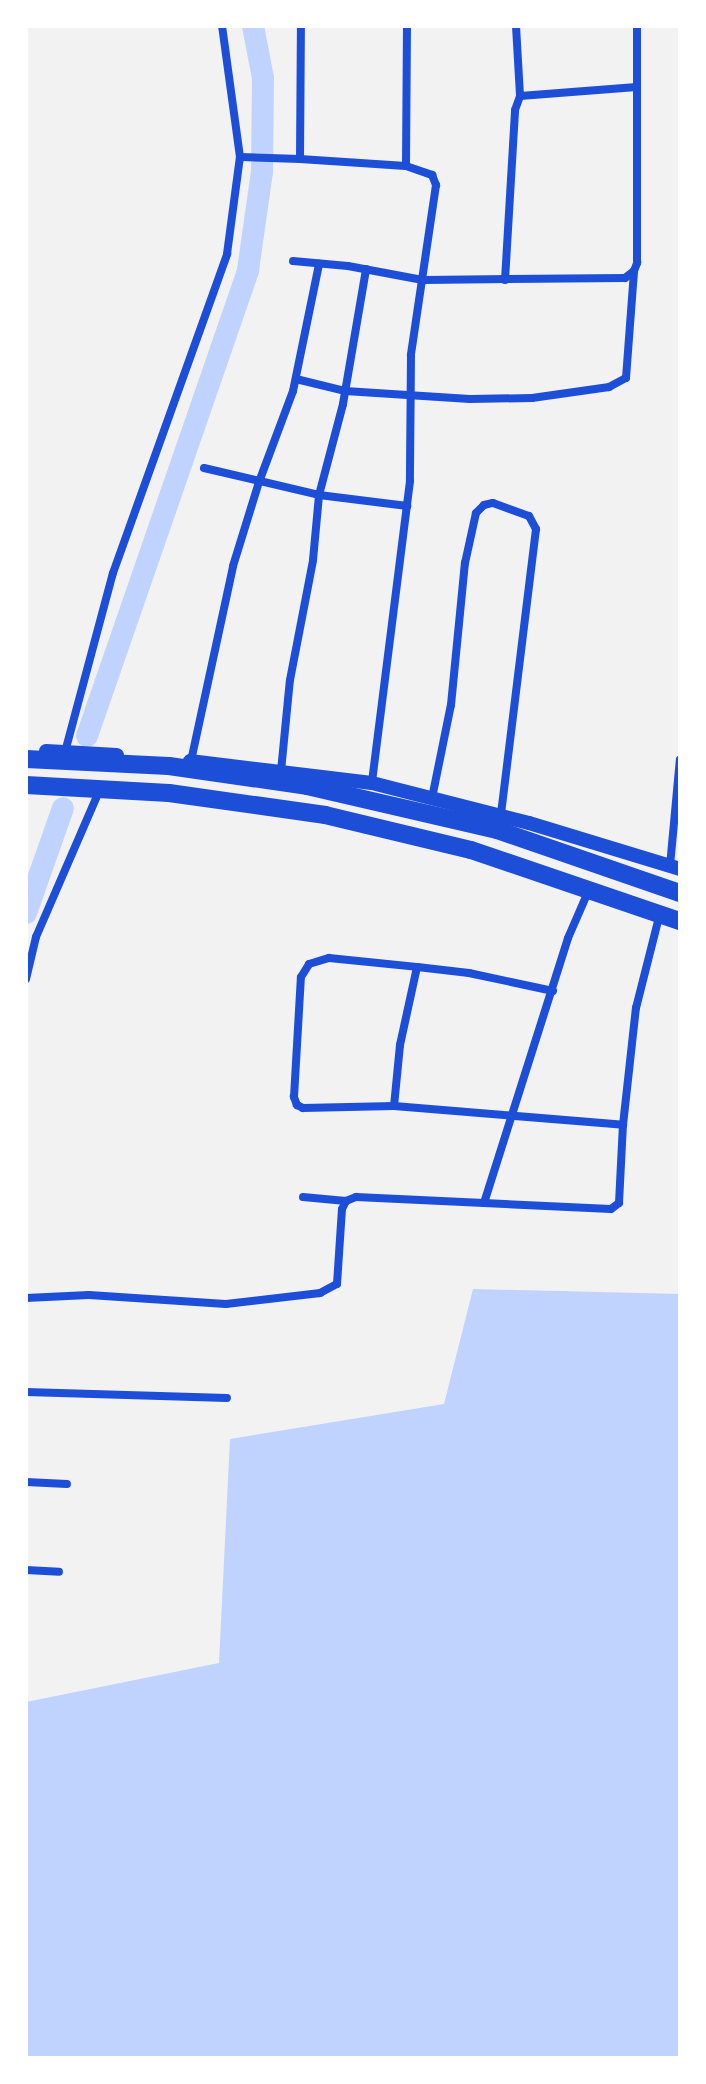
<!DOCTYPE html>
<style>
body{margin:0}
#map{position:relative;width:706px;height:2084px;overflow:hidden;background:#f2f2f2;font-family:"Libre Baskerville",serif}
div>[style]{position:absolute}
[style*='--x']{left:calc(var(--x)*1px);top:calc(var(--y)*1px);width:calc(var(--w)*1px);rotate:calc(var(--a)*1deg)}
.water>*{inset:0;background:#bfd3fe}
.canal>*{height:22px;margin:-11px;padding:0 11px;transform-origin:11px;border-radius:11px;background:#bfd3fe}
.minor>*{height:8px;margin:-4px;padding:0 4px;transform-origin:4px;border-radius:4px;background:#1d4ed8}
.secondary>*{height:14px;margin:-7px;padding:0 7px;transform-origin:7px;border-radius:7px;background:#1d4ed8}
.trunk>*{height:18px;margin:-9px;padding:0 9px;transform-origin:9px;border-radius:9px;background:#1d4ed8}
span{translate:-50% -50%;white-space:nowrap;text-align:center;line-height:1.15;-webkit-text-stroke:7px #fff;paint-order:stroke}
.frame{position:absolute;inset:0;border:28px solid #fff;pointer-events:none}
</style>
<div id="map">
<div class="water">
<div style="clip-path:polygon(473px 1289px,680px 1294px,680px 2058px,26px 2058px,26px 1702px,219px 1663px,230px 1439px,444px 1404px)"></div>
</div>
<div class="canal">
<div style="--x:87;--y:736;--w:493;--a:-70.9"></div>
<div style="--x:248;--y:270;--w:99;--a:-81.9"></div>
<div style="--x:262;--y:172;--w:94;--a:-89.4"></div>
<div style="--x:263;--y:78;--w:53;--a:-100.9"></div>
<div style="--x:26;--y:913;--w:111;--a:-70.6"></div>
</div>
<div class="minor">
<div style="--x:516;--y:26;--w:70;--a:86.7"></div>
<div style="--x:240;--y:157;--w:60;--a:1.9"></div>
<div style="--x:300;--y:159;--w:133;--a:-89.6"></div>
<div style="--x:300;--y:159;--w:106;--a:3.8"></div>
<div style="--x:406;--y:166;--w:28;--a:19"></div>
<div style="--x:432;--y:175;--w:11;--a:68"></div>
<div style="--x:436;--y:185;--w:172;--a:98.4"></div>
<div style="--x:411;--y:355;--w:126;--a:90.5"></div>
<div style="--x:410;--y:481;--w:304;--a:97.2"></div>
<div style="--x:406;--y:166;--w:140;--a:-89.6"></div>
<div style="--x:293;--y:261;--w:55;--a:5.2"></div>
<div style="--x:348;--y:266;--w:76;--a:10.6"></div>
<div style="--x:423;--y:280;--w:202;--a:-0.6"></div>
<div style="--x:625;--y:278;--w:11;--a:-38"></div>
<div style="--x:634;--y:271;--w:9;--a:-69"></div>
<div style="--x:637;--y:263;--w:237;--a:-90"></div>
<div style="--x:505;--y:280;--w:170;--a:-86.6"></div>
<div style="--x:515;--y:110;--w:15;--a:-70"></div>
<div style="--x:520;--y:96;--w:117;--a:-4.4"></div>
<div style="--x:296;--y:379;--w:50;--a:13.8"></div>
<div style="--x:345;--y:391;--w:125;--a:3.7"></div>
<div style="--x:470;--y:399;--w:62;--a:-0.9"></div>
<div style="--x:532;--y:398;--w:78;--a:-8.1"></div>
<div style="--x:609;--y:387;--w:19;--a:-28"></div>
<div style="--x:626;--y:378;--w:107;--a:-85.7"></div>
<div style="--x:204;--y:468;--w:118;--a:13.2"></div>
<div style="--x:319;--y:495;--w:89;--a:7.1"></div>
<div style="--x:65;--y:752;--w:185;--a:-75"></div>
<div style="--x:113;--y:573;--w:339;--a:-70.3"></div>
<div style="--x:227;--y:254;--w:98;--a:-82.4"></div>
<div style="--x:240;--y:157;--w:132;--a:-97.8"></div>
<div style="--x:191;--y:761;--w:199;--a:-77.8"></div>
<div style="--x:233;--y:566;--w:88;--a:-72.8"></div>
<div style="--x:259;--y:482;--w:97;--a:-69.5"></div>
<div style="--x:293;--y:391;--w:130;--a:-78.4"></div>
<div style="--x:281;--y:771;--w:91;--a:-84.4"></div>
<div style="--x:290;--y:680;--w:122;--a:-79.1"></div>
<div style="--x:313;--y:560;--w:65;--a:-84.7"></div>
<div style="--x:319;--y:495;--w:94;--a:-75.2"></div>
<div style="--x:343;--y:404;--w:137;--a:-80.3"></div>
<div style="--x:432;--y:798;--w:95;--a:-78.5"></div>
<div style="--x:451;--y:705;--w:143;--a:-84.4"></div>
<div style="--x:465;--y:563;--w:51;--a:-77.6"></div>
<div style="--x:476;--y:513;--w:11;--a:-45"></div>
<div style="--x:484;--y:505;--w:9;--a:-13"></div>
<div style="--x:493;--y:503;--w:38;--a:20"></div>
<div style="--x:529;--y:516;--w:15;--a:62"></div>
<div style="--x:536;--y:529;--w:289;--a:97"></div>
<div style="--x:670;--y:866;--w:107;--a:-84.7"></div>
<div style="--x:26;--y:979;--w:43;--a:-76.6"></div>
<div style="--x:36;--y:937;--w:156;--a:-66.6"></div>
<div style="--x:553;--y:991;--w:86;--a:-167.9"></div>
<div style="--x:469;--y:973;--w:52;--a:-173.4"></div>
<div style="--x:417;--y:967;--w:80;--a:102.3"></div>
<div style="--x:400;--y:1045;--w:61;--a:95.6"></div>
<div style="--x:394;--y:1106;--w:230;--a:4.7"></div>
<div style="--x:394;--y:1106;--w:91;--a:178.7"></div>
<div style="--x:303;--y:1108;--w:7;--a:-153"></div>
<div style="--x:297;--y:1105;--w:9;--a:-111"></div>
<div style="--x:294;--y:1097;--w:120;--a:-86.7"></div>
<div style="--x:301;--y:977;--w:15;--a:-58"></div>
<div style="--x:309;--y:964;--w:21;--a:-17"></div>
<div style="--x:329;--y:958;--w:88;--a:5.8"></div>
<div style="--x:303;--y:1197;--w:43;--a:5.3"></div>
<div style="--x:484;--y:1203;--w:127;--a:2.7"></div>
<div style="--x:611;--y:1209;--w:10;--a:-37"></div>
<div style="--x:619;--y:1203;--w:78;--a:-87.1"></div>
<div style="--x:623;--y:1125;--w:118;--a:-83.7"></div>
<div style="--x:636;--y:1008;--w:94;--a:-75.8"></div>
<div style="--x:26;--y:1298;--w:63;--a:-2.7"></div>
<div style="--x:89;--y:1295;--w:137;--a:3.8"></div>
<div style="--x:226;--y:1304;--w:95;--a:-6.7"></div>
<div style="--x:320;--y:1293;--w:19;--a:-28"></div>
<div style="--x:337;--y:1284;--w:75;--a:-86.2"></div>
<div style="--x:342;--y:1209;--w:9;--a:-63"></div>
<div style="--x:346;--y:1201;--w:11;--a:-22"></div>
<div style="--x:356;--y:1197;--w:128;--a:2.7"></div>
<div style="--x:484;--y:1203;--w:278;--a:-72.4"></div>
<div style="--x:568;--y:938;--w:50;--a:-66.5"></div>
<div style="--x:26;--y:1392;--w:201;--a:1.7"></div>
<div style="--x:26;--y:1482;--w:41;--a:2.8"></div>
<div style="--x:26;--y:1570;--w:33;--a:3"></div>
</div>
<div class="secondary">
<div style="--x:46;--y:751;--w:71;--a:3.2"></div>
<div style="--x:190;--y:761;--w:183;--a:6.9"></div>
<div style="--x:372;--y:783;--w:162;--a:14.3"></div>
<div style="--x:529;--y:823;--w:158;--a:16.9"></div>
</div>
<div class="trunk">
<div style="--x:26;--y:759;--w:143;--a:2.8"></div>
<div style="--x:169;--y:766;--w:139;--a:8.2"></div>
<div style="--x:307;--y:786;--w:195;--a:13"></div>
<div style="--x:497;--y:830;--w:194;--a:19"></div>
<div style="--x:26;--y:785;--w:143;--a:3.2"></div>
<div style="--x:169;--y:793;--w:158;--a:8"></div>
<div style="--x:325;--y:815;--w:150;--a:13.5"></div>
<div style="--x:471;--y:850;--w:221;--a:18.8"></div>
</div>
<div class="frame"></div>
</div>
